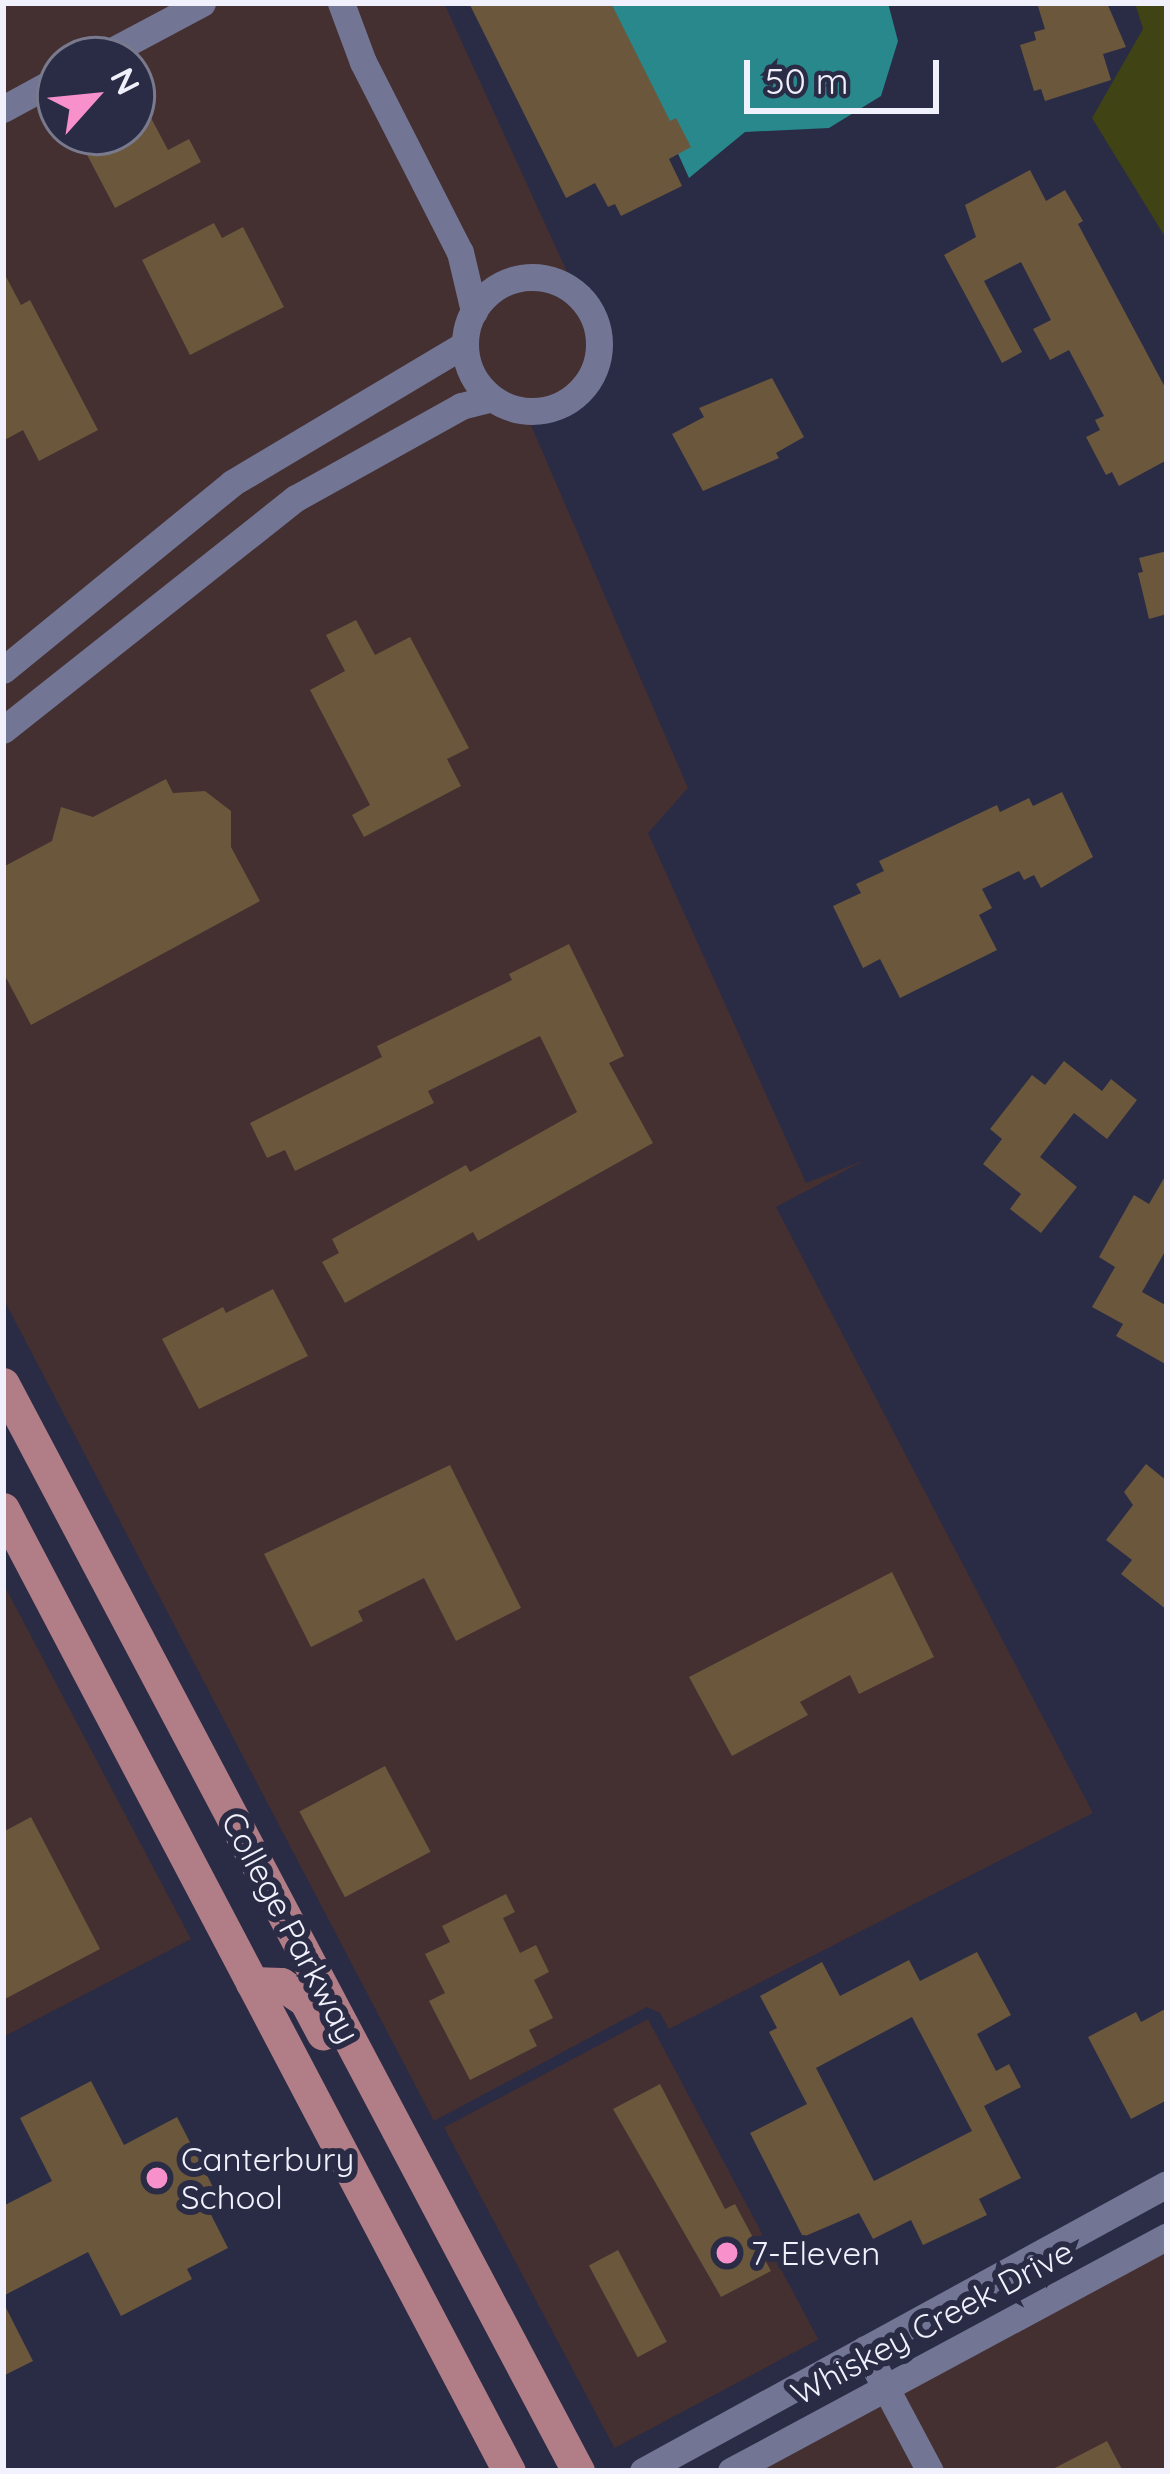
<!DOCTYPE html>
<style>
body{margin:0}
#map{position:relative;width:1170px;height:2474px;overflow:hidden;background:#2a2b45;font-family:Quicksand,sans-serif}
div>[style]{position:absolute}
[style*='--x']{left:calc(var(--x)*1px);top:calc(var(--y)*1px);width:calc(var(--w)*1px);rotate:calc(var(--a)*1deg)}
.commercial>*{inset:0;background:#442f31;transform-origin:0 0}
.green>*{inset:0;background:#404313}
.water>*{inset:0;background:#29888c}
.building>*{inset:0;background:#6b573c;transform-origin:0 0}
.minor>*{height:27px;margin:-13.5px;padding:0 13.5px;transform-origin:13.5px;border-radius:13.5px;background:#737594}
.minor>.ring{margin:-13.5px;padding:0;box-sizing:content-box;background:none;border:27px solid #737594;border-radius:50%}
.major>*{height:33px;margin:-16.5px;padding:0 16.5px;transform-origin:16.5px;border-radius:16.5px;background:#b17d86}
.dots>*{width:33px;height:33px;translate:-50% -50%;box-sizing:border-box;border:6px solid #2a2b45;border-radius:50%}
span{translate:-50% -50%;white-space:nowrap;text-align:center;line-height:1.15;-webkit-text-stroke:12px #2a2b45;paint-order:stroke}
.street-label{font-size:33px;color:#f0f1fc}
.poi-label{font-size:33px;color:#f0f1fc}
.left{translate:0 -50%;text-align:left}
.frame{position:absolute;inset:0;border:6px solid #f0f1fc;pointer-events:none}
.north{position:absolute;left:36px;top:36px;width:120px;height:120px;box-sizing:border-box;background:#2a2b45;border:3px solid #797a8e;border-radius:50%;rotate:63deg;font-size:33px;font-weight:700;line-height:48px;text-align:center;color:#f0f1fc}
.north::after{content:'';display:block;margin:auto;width:42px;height:54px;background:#f890cb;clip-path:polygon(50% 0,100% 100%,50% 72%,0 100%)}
.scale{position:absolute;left:744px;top:60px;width:195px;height:54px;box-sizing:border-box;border:6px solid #f0f1fc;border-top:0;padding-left:15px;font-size:36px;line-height:42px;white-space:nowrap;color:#f0f1fc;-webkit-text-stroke:9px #2a2b45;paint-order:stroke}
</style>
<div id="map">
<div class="commercial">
<div style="clip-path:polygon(evenodd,3px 3px,444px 3px,607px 359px,530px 423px,688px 788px,648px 833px,806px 1183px,865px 1160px,776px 1207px,1093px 1813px,669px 2029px,660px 2013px,647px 2007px,434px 2121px,3px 1298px,3px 3px,60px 60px,132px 60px,132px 132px,60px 132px,60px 60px)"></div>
<div style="clip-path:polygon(3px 1583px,191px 1939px,3px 2037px)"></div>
<div style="left:648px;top:2019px;width:363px;height:231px;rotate:62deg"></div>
<div style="clip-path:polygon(1167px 2251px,1167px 2471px,760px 2471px,1026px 2326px)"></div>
</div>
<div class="green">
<div style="clip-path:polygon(1135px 3px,1167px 3px,1167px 240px,1092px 118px,1143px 29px)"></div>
</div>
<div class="water">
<div style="clip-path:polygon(610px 3px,888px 3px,898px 41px,881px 96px,829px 128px,745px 132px,689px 178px)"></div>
</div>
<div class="building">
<div style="clip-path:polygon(469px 3px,611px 3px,670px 121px,676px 118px,691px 147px,669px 159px,682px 186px,621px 216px,615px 204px,608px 207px,595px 183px,566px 198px)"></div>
<div style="clip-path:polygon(1037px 3px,1107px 3px,1126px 47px,1103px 54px,1111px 80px,1045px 101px,1041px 89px,1034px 91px,1020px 45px,1036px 40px,1034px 32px,1045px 29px)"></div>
<div style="clip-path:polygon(132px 82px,168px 150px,189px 139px,201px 162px,115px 208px,75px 132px,132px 132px)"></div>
<div style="clip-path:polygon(1030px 170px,1046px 201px,1065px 190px,1083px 221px,1078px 224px,1167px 391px,1167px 460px,1119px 486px,1112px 472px,1106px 475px,1086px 437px,1100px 430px,1095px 420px,1104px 416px,1069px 350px,1050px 360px,1033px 329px,1051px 320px,1021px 262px,984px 281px,1022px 352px,1002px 363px,944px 255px,976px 237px,965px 205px)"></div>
<div style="clip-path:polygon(214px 223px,222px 238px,243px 227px,284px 307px,190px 355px,142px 260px)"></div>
<div style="clip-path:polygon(3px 271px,21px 305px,30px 300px,98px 430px,39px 461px,23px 430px,3px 441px)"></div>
<div style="clip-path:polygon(772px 378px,804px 437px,776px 453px,779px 458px,703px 491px,672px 434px,704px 417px,699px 408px)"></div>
<div style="clip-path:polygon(1167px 551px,1167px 614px,1149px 619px,1138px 573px,1143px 572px,1139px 558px)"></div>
<div style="clip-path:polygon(356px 620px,375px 655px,410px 637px,469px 748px,447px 759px,461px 786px,364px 837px,352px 815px,370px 805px,310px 690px,345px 671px,326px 635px)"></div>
<div style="clip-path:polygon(166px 779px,173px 793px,205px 791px,231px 811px,231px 847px,260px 901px,31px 1025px,3px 972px,3px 867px,52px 841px,61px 807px,93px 817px)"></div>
<div style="clip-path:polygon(1062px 792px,1093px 857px,1041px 888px,1034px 875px,1024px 880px,1019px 871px,982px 889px,992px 908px,979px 915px,997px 950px,900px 998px,880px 959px,863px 968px,833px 906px,861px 893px,856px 884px,884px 871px,879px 861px,997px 805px,1000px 812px,1029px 798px,1033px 806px)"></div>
<div style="clip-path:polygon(569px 944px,624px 1056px,609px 1063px,653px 1143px,478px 1241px,473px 1232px,345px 1303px,322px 1262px,339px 1253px,332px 1239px,466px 1165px,470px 1172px,577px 1112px,540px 1036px,428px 1091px,434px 1103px,295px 1171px,285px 1150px,267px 1158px,250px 1123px,382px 1057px,377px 1046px,512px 980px,509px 974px)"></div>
<div style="clip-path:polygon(1064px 1061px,1102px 1091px,1111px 1079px,1137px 1100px,1107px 1139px,1074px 1113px,1040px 1157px,1077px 1187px,1041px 1233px,1010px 1209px,1021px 1194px,983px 1164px,1002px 1139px,990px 1129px,1032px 1075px,1045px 1085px)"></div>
<div style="clip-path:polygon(1167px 1173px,1167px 1248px,1142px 1292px,1167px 1306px,1167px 1365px,1116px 1336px,1123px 1324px,1092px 1307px,1115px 1267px,1099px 1257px,1134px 1195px,1149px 1204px)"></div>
<div style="clip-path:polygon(273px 1289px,308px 1356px,199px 1409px,162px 1339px,223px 1307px,226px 1313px)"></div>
<div style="clip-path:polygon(1146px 1464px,1167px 1481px,1167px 1610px,1121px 1574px,1132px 1560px,1106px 1540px,1133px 1505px,1124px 1492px)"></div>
<div style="clip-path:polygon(450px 1465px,521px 1608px,456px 1641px,424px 1578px,358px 1611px,363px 1621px,311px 1647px,264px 1554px)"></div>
<div style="clip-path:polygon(892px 1572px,934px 1657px,859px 1694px,850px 1675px,800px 1702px,808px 1715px,732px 1756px,689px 1677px)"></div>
<div style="left:385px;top:1766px;width:97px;height:97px;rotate:62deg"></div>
<div style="clip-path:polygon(31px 1817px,100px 1949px,3px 2000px,3px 1832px)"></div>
<div style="clip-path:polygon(506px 1894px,515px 1912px,503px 1918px,520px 1953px,536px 1945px,549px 1972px,534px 1980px,553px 2018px,529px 2030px,537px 2046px,470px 2080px,429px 2001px,445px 1993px,425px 1954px,450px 1942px,442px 1926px)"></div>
<div style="clip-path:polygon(evenodd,977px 1952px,1011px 2015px,977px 2034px,996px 2071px,1009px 2064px,1021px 2087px,984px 2106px,1021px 2178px,979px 2199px,987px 2215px,923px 2245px,911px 2220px,873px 2239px,859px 2213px,803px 2237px,750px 2133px,807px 2104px,769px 2032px,777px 2028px,760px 1996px,822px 1962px,840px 1996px,909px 1960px,920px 1981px,977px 1952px,912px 2017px,972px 2131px,874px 2181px,816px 2068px,912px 2017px)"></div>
<div style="clip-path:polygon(1167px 2008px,1167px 2100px,1131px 2119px,1088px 2037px,1136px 2012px,1141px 2022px)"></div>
<div style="clip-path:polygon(91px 2081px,124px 2145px,177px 2117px,214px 2189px,201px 2195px,228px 2248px,187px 2269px,192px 2279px,121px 2316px,88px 2252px,3px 2296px,3px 2206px,52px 2181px,20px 2118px)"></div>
<div style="clip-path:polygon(660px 2084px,725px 2209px,735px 2204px,771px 2271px,721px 2297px,613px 2109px)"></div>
<div style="left:618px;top:2250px;width:104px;height:33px;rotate:62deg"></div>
<div style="clip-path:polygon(3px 2302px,33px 2361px,3px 2376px)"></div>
<div style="clip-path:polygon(1107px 2441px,1123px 2471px,1049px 2471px)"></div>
</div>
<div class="minor">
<div style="--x:341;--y:3;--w:63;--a:69.6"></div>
<div style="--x:363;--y:62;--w:213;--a:63"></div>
<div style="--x:460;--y:252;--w:61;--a:76.7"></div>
<div style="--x:95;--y:60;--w:121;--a:-28"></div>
<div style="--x:3;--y:109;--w:65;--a:-28.5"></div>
<div class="ring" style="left:465px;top:277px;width:107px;height:107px"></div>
<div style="--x:3;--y:670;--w:296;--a:-39.2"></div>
<div style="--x:232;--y:483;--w:271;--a:-30.8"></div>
<div style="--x:3;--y:730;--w:374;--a:-38.4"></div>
<div style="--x:296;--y:498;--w:189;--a:-29.1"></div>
<div style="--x:461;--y:406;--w:32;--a:-14"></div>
<div style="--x:865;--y:2349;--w:138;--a:62"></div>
<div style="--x:643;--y:2471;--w:597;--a:-28.71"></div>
<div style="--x:731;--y:2471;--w:495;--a:-28.3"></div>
</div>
<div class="major">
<div style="--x:3;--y:1384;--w:1230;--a:62.12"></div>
<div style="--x:3;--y:1509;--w:1087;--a:62.26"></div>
<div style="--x:252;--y:1983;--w:29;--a:2"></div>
<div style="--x:281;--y:1984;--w:29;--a:34"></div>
<div style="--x:305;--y:2000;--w:38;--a:62"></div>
</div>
<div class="dots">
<div style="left:157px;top:2178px;background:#f890cb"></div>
<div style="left:727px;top:2253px;background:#f890cb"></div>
</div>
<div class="street-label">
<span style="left:291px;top:1927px;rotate:62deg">College Parkway</span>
<span style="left:932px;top:2322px;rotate:-28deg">Whiskey Creek Drive</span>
</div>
<div class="poi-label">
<span class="left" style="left:181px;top:2178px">Canterbury<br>School</span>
<span class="left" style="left:751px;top:2253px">7-Eleven</span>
</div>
<div class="frame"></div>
<div class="north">N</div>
<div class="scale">50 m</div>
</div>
